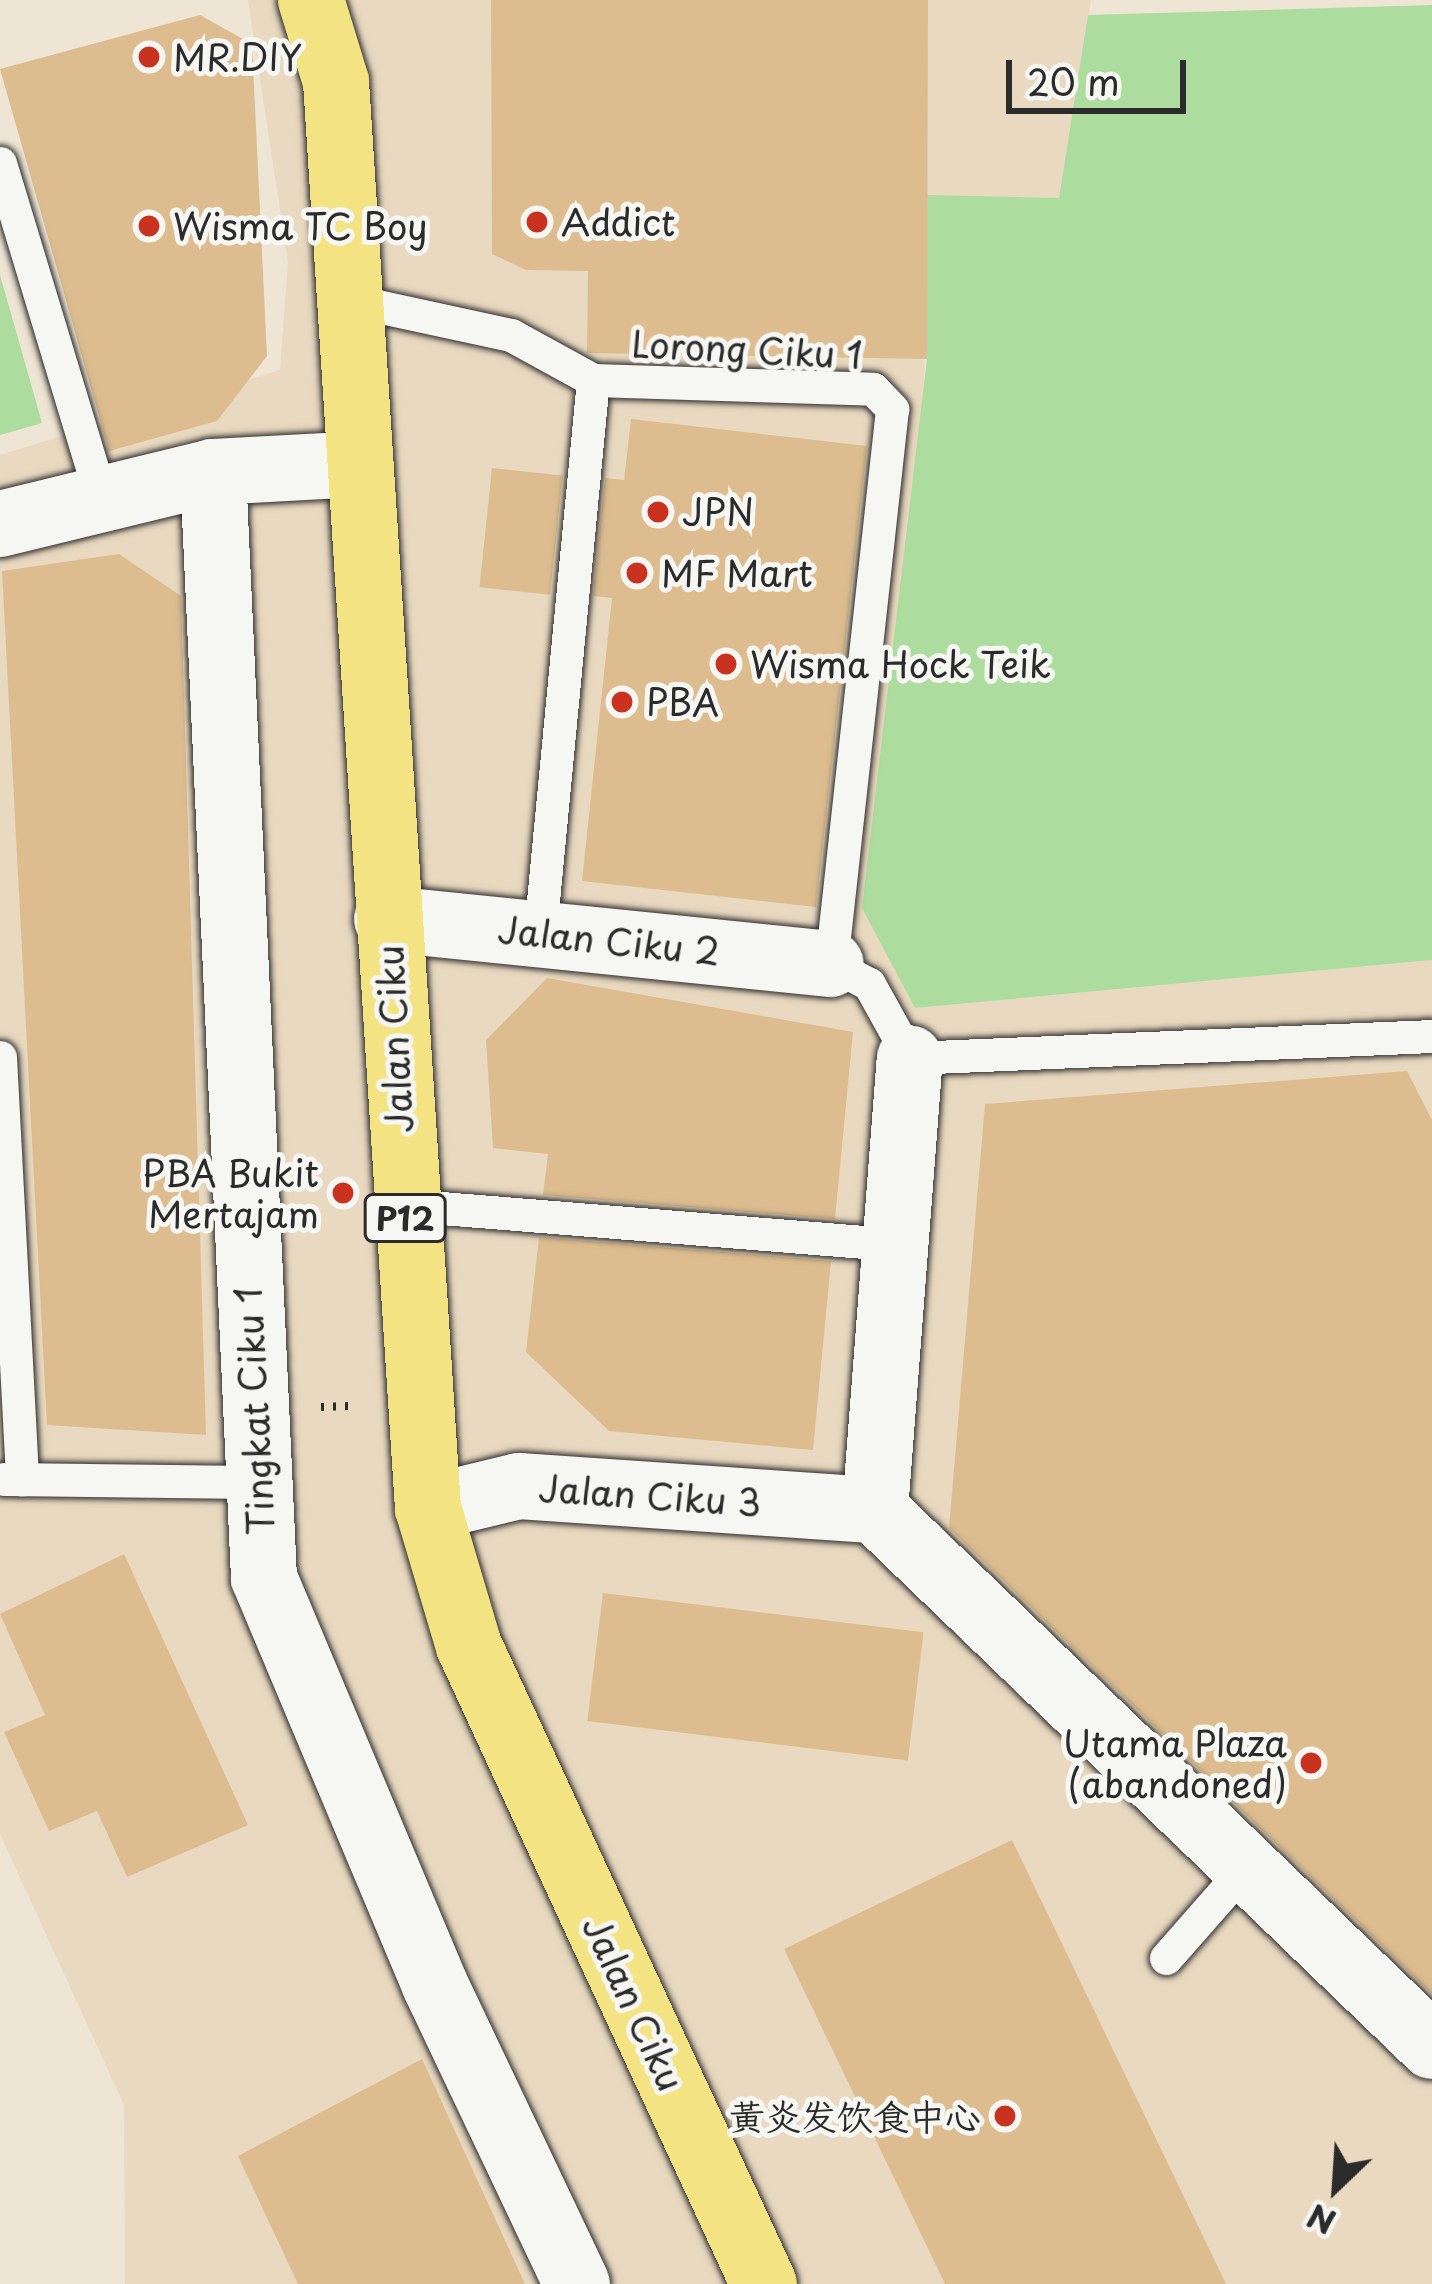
<!DOCTYPE html>
<meta charset="utf-8">
<style>
body{margin:0}
#map{position:relative;width:1432px;height:2284px;overflow:hidden;background:#eee5d5;font-family:"Playpen Sans","LXGW WenKai TC",sans-serif}
div>[style]{position:absolute}
[style*='--x']{left:calc(var(--x)*1px);top:calc(var(--y)*1px);width:calc(var(--w)*1px);rotate:calc(var(--a)*1deg)}
.built>*{inset:0;background:#e9d9c0}
.green>*{inset:0;background:#acdd9e}
.building>*{inset:0;background:#ddbd90;transform-origin:0 0}
.path>*{height:8px;margin-top:-4px;transform-origin:0;background:repeating-linear-gradient(90deg,#2b2b2b 0 3px,transparent 0 12px)}
.roads{filter:drop-shadow(0 0 3px #2b2b2b) drop-shadow(0 0 3px #2b2b2b)}
.service>*{height:33px;margin:-16.5px;padding:0 16.5px;transform-origin:16.5px;border-radius:16.5px;background:#f6f6f2}
.minor>*{height:66px;margin:-33px;padding:0 33px;transform-origin:33px;border-radius:33px;background:#f6f6f2}
.primary>*{height:66px;margin:-33px;padding:0 33px;transform-origin:33px;border-radius:33px;background:#f4e382}
.dots>*{width:33px;height:33px;translate:-50% -50%;box-sizing:border-box;border:6px solid #f6f6f2;border-radius:50%}
span{translate:-50% -50%;white-space:nowrap;text-align:center;line-height:1.15;-webkit-text-stroke:10px #f6f6f2;paint-order:stroke}
.shield-label span{padding:3px 9px;background:#f6f6f2;border:3px solid;border-radius:9px;-webkit-text-stroke-width:0}
.shield-label{font-size:33px;color:#2b2b2b;font-weight:700}
.poi-label{font-size:36px;color:#2b2b2b}
.left{translate:0 -50%;text-align:left}
.right{translate:-100% -50%;text-align:right}
.street-label{font-size:36px;color:#2b2b2b}
.north{position:absolute;left:1276px;top:2128px;width:120px;height:120px;-webkit-text-stroke:9px #f6f6f2;paint-order:stroke;rotate:205deg;font-size:33px;font-weight:700;line-height:48px;text-align:center;color:#2b2b2b}
.north::after{content:'';display:block;margin:auto;width:42px;height:54px;background:#2b2b2b;clip-path:polygon(50% 0,100% 100%,50% 72%,0 100%)}
.scale{position:absolute;left:1006px;top:60px;width:180px;height:54px;box-sizing:border-box;border:6px solid #2b2b2b;border-top:0;padding-left:15px;font-size:36px;line-height:42px;white-space:nowrap;color:#2b2b2b;-webkit-text-stroke:9px #f6f6f2;paint-order:stroke}
</style>
<div id="map">
<div class="built">
<div style="clip-path:polygon(248px 0,1091px 0,1059px 198px,927px 196px,915px 1008px,1432px 960px,1432px 2284px,125px 2284px,124px 2105px,0 1834px,0 455px,280px 370px,288px 262px)"></div>
</div>
<div class="green">
<div style="clip-path:polygon(1432px 5px,1432px 960px,915px 1008px,862px 908px,927px 359px,927px 195px,1059px 198px,1088px 15px)"></div>
<div style="clip-path:polygon(0 275px,42px 423px,0 435px)"></div>
</div>
<div class="building">
<div style="clip-path:polygon(491px 0,928px 0,927px 359px,587px 353px,588px 271px,526px 270px,492px 254px)"></div>
<div style="clip-path:polygon(200px 15px,252px 44px,267px 356px,217px 421px,109px 451px,0 69px)"></div>
<div style="clip-path:polygon(631px 419px,867px 446px,816px 907px,582px 881px,612px 598px,593px 596px,605px 478px,624px 480px)"></div>
<div style="left:492px;top:468px;width:71px;height:120px;rotate:6deg"></div>
<div style="clip-path:polygon(119px 554px,181px 596px,206px 1435px,47px 1425px,2px 571px)"></div>
<div style="clip-path:polygon(547px 978px,853px 1032px,835px 1219px,543px 1195px,548px 1154px,493px 1148px,486px 1040px)"></div>
<div style="clip-path:polygon(1407px 1071px,1432px 1120px,1432px 1994px,949px 1528px,985px 1104px)"></div>
<div style="clip-path:polygon(539px 1237px,831px 1261px,813px 1450px,609px 1431px,526px 1352px)"></div>
<div style="clip-path:polygon(124px 1554px,248px 1825px,127px 1877px,97px 1811px,49px 1831px,4px 1732px,45px 1715px,0 1614px)"></div>
<div style="left:603px;top:1593px;width:323px;height:129px;rotate:7deg"></div>
<div style="clip-path:polygon(1012px 1840px,1226px 2284px,945px 2284px,784px 1949px)"></div>
<div style="clip-path:polygon(422px 2059px,525px 2284px,298px 2284px,238px 2156px)"></div>
</div>
<div class="path">
<div style="--x:321;--y:1407;--w:28;--a:-2"></div>
</div>
<div class="roads">
<div class="service">
<div style="--x:0;--y:163;--w:346;--a:73.2"></div>
<div style="--x:349;--y:300;--w:166;--a:12.2"></div>
<div style="--x:511;--y:335;--w:94;--a:28.8"></div>
<div style="--x:593;--y:380;--w:280;--a:1.8"></div>
<div style="--x:873;--y:389;--w:28;--a:46"></div>
<div style="--x:892;--y:409;--w:558;--a:96.27"></div>
<div style="--x:831;--y:964;--w:43;--a:27.8"></div>
<div style="--x:869;--y:984;--w:85;--a:61"></div>
<div style="--x:910;--y:1058;--w:522;--a:-2.41"></div>
<div style="--x:540;--y:932;--w:555;--a:-84.52"></div>
<div style="--x:0;--y:1057;--w:423;--a:87"></div>
<div style="--x:404;--y:1205;--w:494;--a:4.6"></div>
<div style="--x:4;--y:1479;--w:250;--a:0.7"></div>
<div style="--x:1166;--y:1958;--w:121;--a:-48.7"></div>
</div>
<div class="minor">
<div style="--x:213;--y:472;--w:1107;--a:87.36"></div>
<div style="--x:264;--y:1578;--w:441;--a:67.2"></div>
<div style="--x:435;--y:1985;--w:331;--a:64.6"></div>
<div style="--x:0;--y:524;--w:219;--a:-13.7"></div>
<div style="--x:213;--y:472;--w:146;--a:-3.1"></div>
<div style="--x:387;--y:919;--w:446;--a:5.8"></div>
<div style="--x:428;--y:1508;--w:94;--a:-13.6"></div>
<div style="--x:519;--y:1486;--w:357;--a:3.9"></div>
<div style="--x:875;--y:1510;--w:773;--a:43.9"></div>
<div style="--x:875;--y:1510;--w:453;--a:-85.6"></div>
</div>
<div class="primary">
<div style="--x:311;--y:0;--w:86;--a:73"></div>
<div style="--x:336;--y:82;--w:1429;--a:86.31"></div>
<div style="--x:428;--y:1508;--w:144;--a:73.5"></div>
<div style="--x:469;--y:1646;--w:703;--a:65.19"></div>
</div>
</div>
<div class="dots">
<div style="left:149px;top:57px;background:#c8321e"></div>
<div style="left:537px;top:222px;background:#c8321e"></div>
<div style="left:149px;top:226px;background:#c8321e"></div>
<div style="left:658px;top:512px;background:#c8321e"></div>
<div style="left:637px;top:573px;background:#c8321e"></div>
<div style="left:726px;top:664px;background:#c8321e"></div>
<div style="left:622px;top:702px;background:#c8321e"></div>
<div style="left:343px;top:1193px;background:#c8321e"></div>
<div style="left:1311px;top:1763px;background:#c8321e"></div>
<div style="left:1005px;top:2116px;background:#c8321e"></div>
</div>
<div class="shield-label">
<span style="left:405px;top:1218px">P12</span>
</div>
<div class="poi-label">
<span class="left" style="left:173px;top:57px">MR.DIY</span>
<span class="left" style="left:561px;top:222px">Addict</span>
<span class="left" style="left:173px;top:226px">Wisma TC Boy</span>
<span class="left" style="left:682px;top:512px">JPN</span>
<span class="left" style="left:661px;top:573px">MF Mart</span>
<span class="left" style="left:750px;top:664px">Wisma Hock Teik</span>
<span class="left" style="left:646px;top:702px">PBA</span>
<span class="right" style="left:319px;top:1193px">PBA Bukit<br>Mertajam</span>
<span class="right" style="left:1287px;top:1763px">Utama Plaza<br>(abandoned)</span>
<span class="right" style="left:981px;top:2116px">黄炎发饮食中心</span>
</div>
<div class="street-label">
<span style="left:747px;top:349px;rotate:3deg">Lorong Ciku 1</span>
<span style="left:609px;top:940px;rotate:6deg">Jalan Ciku 2</span>
<span style="left:394px;top:1039px;rotate:-93deg">Jalan Ciku</span>
<span style="left:254px;top:1411px;rotate:-93deg">Tingkat Ciku 1</span>
<span style="left:650px;top:1495px;rotate:4deg">Jalan Ciku 3</span>
<span style="left:634px;top:2003px;rotate:65deg">Jalan Ciku</span>
</div>
<div class="north">N</div>
<div class="scale">20 m</div>
</div>
